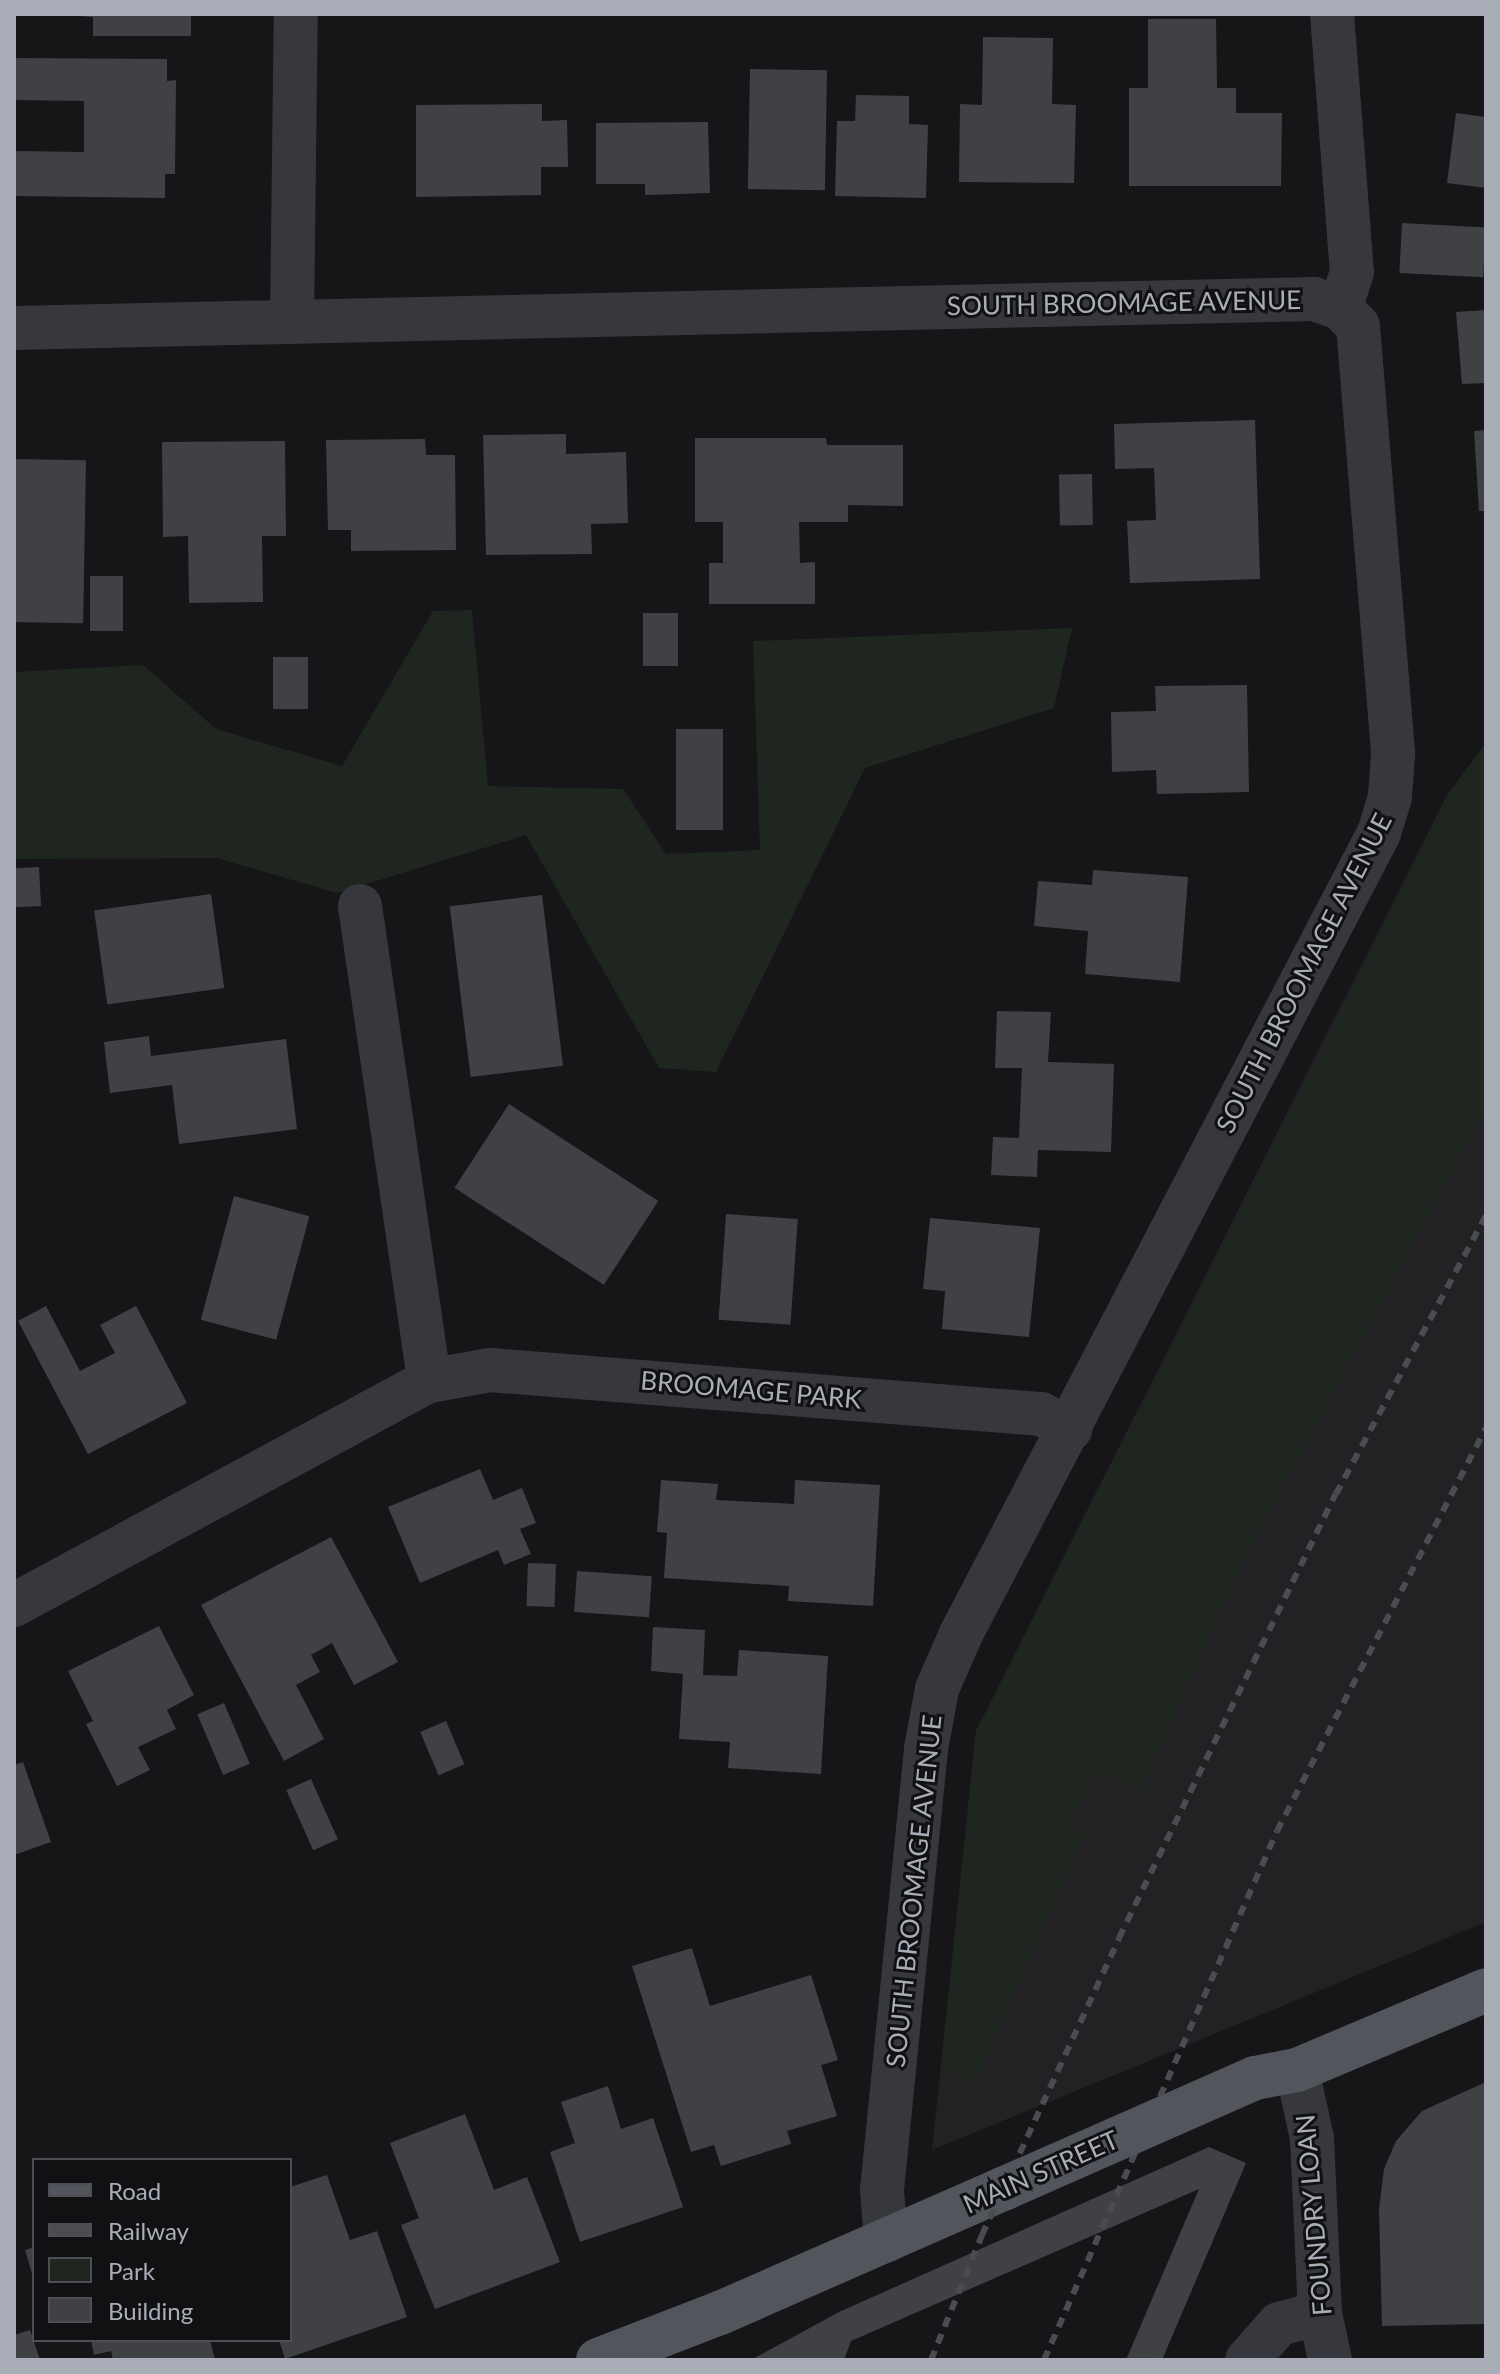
<!DOCTYPE html>
<style>
body{margin:0}
#map{position:relative;width:1500px;height:2374px;overflow:hidden;background:#161618;font-family:Lato,sans-serif}
div>[style]{position:absolute}
[style*='--x']{left:calc(var(--x)*1px);top:calc(var(--y)*1px);width:calc(var(--w)*1px);rotate:calc(var(--a)*1deg)}
.built>*{inset:0;background:#222225}
.green>*{inset:0;background:#1e261f}
.building>*{inset:0;background:#404145;transform-origin:0 0}
.path>*{height:5px;margin-top:-2.5px;transform-origin:0;background:repeating-linear-gradient(90deg,#3d3f44 0 4px,transparent 0 10px)}
.minor>*{height:44px;margin:-22px;padding:0 22px;transform-origin:22px;border-radius:22px;background:#37383d}
.major>*{height:44px;margin:-22px;padding:0 22px;transform-origin:22px;border-radius:22px;background:#53555c}
.rail>*{height:6px;margin-top:-3px;transform-origin:0;background:repeating-linear-gradient(90deg,#4a4c52 0 10px,transparent 0 18px)}
.major-bridge>*{height:44px;margin:-22px;padding:0 22px;transform-origin:22px;border-radius:22px;background:#53555c}
span{translate:-50% -50%;white-space:nowrap;text-align:center;line-height:1.15;-webkit-text-stroke:6px #111113;paint-order:stroke}
.street-label{font-size:26px;color:#a8adb8}
.frame{position:absolute;inset:0;border:16px solid #a8adb8;pointer-events:none}
.legend{position:absolute;left:32px;top:2158px;width:260px;height:184px;box-sizing:border-box;background:#111113;border:2px solid #4d4f55;margin:0;padding:10px 14px;list-style:none;font-size:24px;color:#a8adb8}
.legend li{display:flex;align-items:center;gap:16px;height:40px}
.legend b{width:40px;border:2px solid #4d4f55}
</style>
<div id="map">
<div class="built">
<div style="clip-path:polygon(1486px 743px,1486px 1922px,932px 2150px,976px 1731px,1446px 797px)"></div>
</div>
<div class="green">
<div style="clip-path:polygon(472px 610px,488px 786px,623px 789px,666px 854px,760px 850px,753px 641px,1072px 628px,1054px 708px,865px 768px,716px 1072px,659px 1068px,526px 835px,337px 893px,217px 858px,14px 859px,14px 672px,143px 665px,216px 729px,342px 766px,433px 611px)"></div>
<div style="clip-path:polygon(1486px 743px,1486px 1109px,1238px 1572px,1141px 1792px,1097px 1771px,1070px 1825px,1086px 1833px,976px 2081px,941px 2067px,976px 1731px,1330px 1037px,1446px 797px)"></div>
</div>
<div class="building">
<div style="clip-path:polygon(47px 14px,191px 14px,191px 36px,93px 36px,93px 17px)"></div>
<div style="clip-path:polygon(1148px 19px,1216px 19px,1217px 88px,1236px 88px,1236px 113px,1282px 113px,1281px 186px,1129px 186px,1129px 88px,1148px 88px)"></div>
<div style="clip-path:polygon(983px 37px,1053px 38px,1052px 104px,1076px 105px,1074px 183px,959px 182px,960px 104px,982px 105px)"></div>
<div style="clip-path:polygon(14px 58px,167px 59px,167px 81px,176px 80px,175px 174px,165px 174px,165px 198px,14px 196px,14px 151px,84px 152px,84px 101px,14px 100px)"></div>
<div style="left:750px;top:69px;width:77px;height:120px;rotate:1deg"></div>
<div style="clip-path:polygon(856px 95px,909px 96px,909px 124px,928px 125px,926px 198px,835px 196px,837px 121px,855px 121px)"></div>
<div style="clip-path:polygon(542px 104px,542px 121px,567px 120px,568px 167px,541px 167px,541px 195px,416px 197px,416px 105px)"></div>
<div style="clip-path:polygon(1456px 113px,1486px 117px,1486px 188px,1447px 183px)"></div>
<div style="clip-path:polygon(708px 122px,710px 193px,645px 195px,645px 184px,596px 184px,596px 123px)"></div>
<div style="left:1402px;top:223px;width:84px;height:50px;rotate:3deg"></div>
<div style="clip-path:polygon(1486px 310px,1486px 383px,1462px 384px,1456px 312px)"></div>
<div style="clip-path:polygon(1255px 420px,1260px 579px,1130px 583px,1127px 521px,1156px 520px,1154px 468px,1115px 469px,1114px 424px)"></div>
<div style="clip-path:polygon(1486px 430px,1486px 511px,1479px 511px,1474px 431px)"></div>
<div style="clip-path:polygon(566px 434px,566px 454px,626px 452px,628px 523px,591px 524px,592px 554px,486px 555px,483px 435px)"></div>
<div style="clip-path:polygon(695px 438px,826px 438px,827px 445px,903px 445px,903px 506px,848px 505px,848px 522px,799px 522px,800px 563px,815px 562px,815px 604px,709px 604px,709px 563px,723px 563px,723px 522px,695px 522px)"></div>
<div style="clip-path:polygon(425px 439px,426px 455px,455px 455px,456px 550px,351px 551px,351px 530px,328px 530px,326px 440px)"></div>
<div style="clip-path:polygon(285px 441px,286px 536px,262px 536px,263px 602px,189px 603px,188px 536px,163px 537px,162px 442px)"></div>
<div style="left:14px;top:459px;width:72px;height:163px;rotate:1deg"></div>
<div style="left:1092px;top:474px;width:51px;height:33px;rotate:89deg"></div>
<div style="left:90px;top:576px;width:33px;height:55px"></div>
<div style="left:643px;top:613px;width:35px;height:53px"></div>
<div style="left:308px;top:657px;width:52px;height:35px;rotate:90deg"></div>
<div style="clip-path:polygon(1247px 685px,1249px 792px,1157px 794px,1156px 770px,1112px 772px,1111px 712px,1156px 711px,1155px 686px)"></div>
<div style="left:676px;top:729px;width:47px;height:101px"></div>
<div style="left:39px;top:867px;width:39px;height:25px;rotate:87deg"></div>
<div style="clip-path:polygon(1093px 870px,1188px 877px,1180px 982px,1085px 974px,1088px 931px,1034px 926px,1038px 881px,1092px 885px)"></div>
<div style="left:211px;top:894px;width:95px;height:118px;rotate:82deg"></div>
<div style="left:542px;top:895px;width:172px;height:93px;rotate:83deg"></div>
<div style="clip-path:polygon(997px 1011px,1051px 1012px,1048px 1062px,1114px 1064px,1111px 1152px,1038px 1150px,1037px 1177px,991px 1175px,993px 1137px,1019px 1138px,1022px 1068px,995px 1068px)"></div>
<div style="clip-path:polygon(149px 1036px,151px 1056px,286px 1039px,297px 1129px,179px 1144px,172px 1085px,110px 1093px,104px 1042px)"></div>
<div style="left:509px;top:1104px;width:178px;height:100px;rotate:33deg"></div>
<div style="left:234px;top:1196px;width:78px;height:128px;rotate:15deg"></div>
<div style="left:726px;top:1214px;width:72px;height:106px;rotate:4deg"></div>
<div style="clip-path:polygon(930px 1218px,1040px 1228px,1029px 1337px,942px 1329px,945px 1291px,923px 1289px)"></div>
<div style="clip-path:polygon(46px 1306px,80px 1371px,115px 1353px,100px 1325px,136px 1306px,187px 1403px,88px 1454px,18px 1321px)"></div>
<div style="clip-path:polygon(480px 1469px,493px 1500px,522px 1488px,536px 1523px,520px 1529px,531px 1554px,504px 1565px,498px 1550px,420px 1583px,388px 1507px)"></div>
<div style="clip-path:polygon(661px 1480px,718px 1484px,716px 1500px,794px 1504px,795px 1480px,880px 1485px,873px 1606px,788px 1601px,789px 1586px,664px 1578px,667px 1533px,657px 1532px)"></div>
<div style="clip-path:polygon(331px 1537px,398px 1662px,354px 1685px,332px 1643px,311px 1655px,320px 1672px,296px 1685px,324px 1739px,284px 1761px,201px 1605px)"></div>
<div style="left:528px;top:1563px;width:28px;height:43px;rotate:2deg"></div>
<div style="left:577px;top:1571px;width:75px;height:41px;rotate:4deg"></div>
<div style="clip-path:polygon(159px 1626px,194px 1695px,167px 1710px,176px 1729px,138px 1747px,150px 1770px,117px 1786px,86px 1724px,93px 1721px,68px 1671px)"></div>
<div style="clip-path:polygon(653px 1627px,705px 1630px,703px 1675px,737px 1676px,739px 1650px,828px 1656px,821px 1774px,728px 1768px,730px 1742px,679px 1739px,683px 1674px,651px 1671px)"></div>
<div style="left:224px;top:1703px;width:66px;height:29px;rotate:67deg"></div>
<div style="left:446px;top:1721px;width:47px;height:28px;rotate:67deg"></div>
<div style="clip-path:polygon(23px 1762px,51px 1842px,14px 1855px,14px 1765px)"></div>
<div style="left:311px;top:1779px;width:66px;height:27px;rotate:66deg"></div>
<div style="clip-path:polygon(692px 1948px,710px 2006px,811px 1975px,838px 2060px,821px 2065px,837px 2116px,787px 2131px,791px 2144px,721px 2166px,714px 2145px,691px 2152px,632px 1966px)"></div>
<div style="clip-path:polygon(1486px 2082px,1485px 2324px,1382px 2326px,1379px 2209px,1384px 2169px,1396px 2141px,1422px 2111px)"></div>
<div style="clip-path:polygon(608px 2086px,621px 2129px,653px 2118px,683px 2207px,580px 2242px,550px 2152px,575px 2143px,561px 2102px)"></div>
<div style="clip-path:polygon(465px 2114px,494px 2190px,527px 2177px,560px 2262px,435px 2309px,401px 2225px,419px 2218px,390px 2143px)"></div>
<div style="clip-path:polygon(1209px 2147px,1246px 2163px,1162px 2360px,1126px 2360px,1199px 2189px,851px 2341px,844px 2360px,751px 2360px,839px 2312px)"></div>
<div style="clip-path:polygon(327px 2175px,350px 2240px,377px 2231px,407px 2317px,285px 2359px,279px 2340px,290px 2340px,290px 2187px)"></div>
<div style="clip-path:polygon(34px 2247px,34px 2276px,33px 2277px,25px 2250px)"></div>
<div style="clip-path:polygon(30px 2330px,40px 2360px,14px 2360px,14px 2335px)"></div>
<div style="clip-path:polygon(91px 2340px,210px 2340px,215px 2360px,113px 2360px,111px 2351px,94px 2355px)"></div>
</div>
<div class="path">
<div style="--x:1144;--y:2360;--w:189;--a:-66.6"></div>
<div style="--x:1219;--y:2187;--w:29;--a:-149"></div>
</div>
<div class="minor">
<div style="--x:1332;--y:14;--w:259;--a:85.6"></div>
<div style="--x:1352;--y:272;--w:38;--a:108"></div>
<div style="--x:292;--y:322;--w:308;--a:-89.3"></div>
<div style="--x:14;--y:328;--w:1300;--a:-1.28"></div>
<div style="--x:1314;--y:299;--w:28;--a:19"></div>
<div style="--x:1340;--y:308;--w:25;--a:45"></div>
<div style="--x:1358;--y:326;--w:429;--a:85.3"></div>
<div style="--x:1393;--y:754;--w:43;--a:94"></div>
<div style="--x:1390;--y:797;--w:38;--a:107"></div>
<div style="--x:1379;--y:833;--w:904;--a:117.56"></div>
<div style="--x:961;--y:1634;--w:60;--a:113.6"></div>
<div style="--x:937;--y:1689;--w:61;--a:100.4"></div>
<div style="--x:926;--y:1749;--w:443;--a:95.7"></div>
<div style="--x:882;--y:2190;--w:51;--a:85.5"></div>
<div style="--x:360;--y:906;--w:480;--a:81.7"></div>
<div style="--x:14;--y:1605;--w:472;--a:-28.4"></div>
<div style="--x:429;--y:1381;--w:62;--a:-10.2"></div>
<div style="--x:490;--y:1370;--w:553;--a:4.57"></div>
<div style="--x:1041;--y:1414;--w:33;--a:27"></div>
<div style="--x:1297;--y:2070;--w:70;--a:77.6"></div>
<div style="--x:1312;--y:2138;--w:175;--a:87.4"></div>
<div style="--x:1320;--y:2313;--w:48;--a:78"></div>
<div style="--x:1247;--y:2360;--w:48;--a:-48.4"></div>
<div style="--x:1279;--y:2324;--w:42;--a:-15"></div>
</div>
<div class="major">
<div style="--x:1255;--y:2078;--w:43;--a:-10.8"></div>
<div style="--x:1297;--y:2070;--w:205;--a:-22.9"></div>
<div style="--x:598;--y:2360;--w:131;--a:-21.1"></div>
<div style="--x:720;--y:2313;--w:309;--a:-23.7"></div>
</div>
<div class="rail">
<div style="--x:931;--y:2360;--w:135;--a:-67.8"></div>
<div style="--x:982;--y:2235;--w:327;--a:-65.2"></div>
<div style="--x:1119;--y:1938;--w:494;--a:-64"></div>
<div style="--x:1336;--y:1494;--w:317;--a:-61.7"></div>
<div style="--x:1044;--y:2360;--w:578;--a:-66.23"></div>
<div style="--x:1277;--y:1831;--w:454;--a:-62.6"></div>
</div>
<div class="major-bridge">
<div style="--x:1003;--y:2189;--w:275;--a:-23.8"></div>
</div>
<div class="street-label">
<span style="left:1124px;top:303px;rotate:-1deg">SOUTH BROOMAGE AVENUE</span>
<span style="left:1304px;top:973px;rotate:-63deg">SOUTH BROOMAGE AVENUE</span>
<span style="left:751px;top:1390px;rotate:5deg">BROOMAGE PARK</span>
<span style="left:914px;top:1891px;rotate:-84deg">SOUTH BROOMAGE AVENUE</span>
<span style="left:1041px;top:2172px;rotate:-24deg">MAIN STREET</span>
<span style="left:1314px;top:2215px;rotate:-95deg">FOUNDRY LOAN</span>
</div>
<div class="frame"></div>
<ul class="legend">
<li><b style="height:10px;background:#53555c"></b>Road</li>
<li><b style="height:10px;background:#4a4c52"></b>Railway</li>
<li><b style="height:22px;background:#1e261f"></b>Park</li>
<li><b style="height:22px;background:#404145"></b>Building</li>
</ul>
</div>
